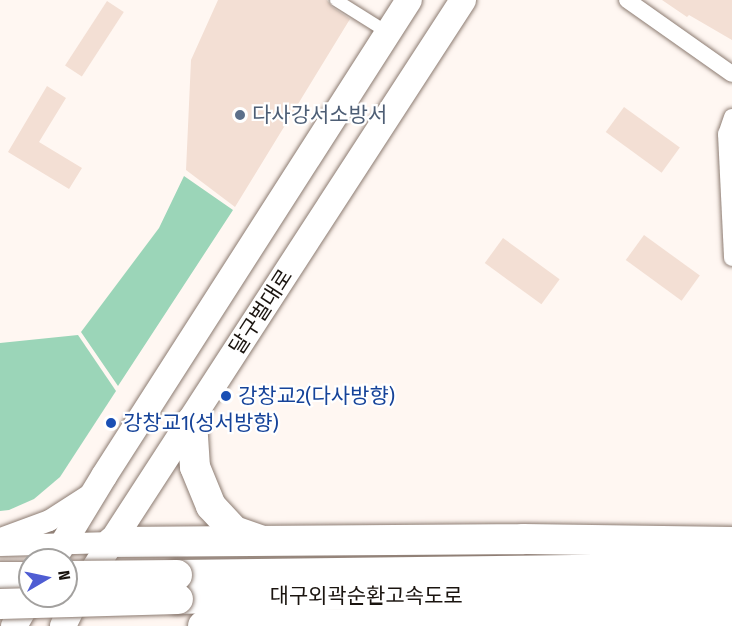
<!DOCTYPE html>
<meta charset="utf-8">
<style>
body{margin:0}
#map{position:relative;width:732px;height:626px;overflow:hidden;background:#fff7f2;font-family:"Fira Sans Condensed","Noto Sans KR",sans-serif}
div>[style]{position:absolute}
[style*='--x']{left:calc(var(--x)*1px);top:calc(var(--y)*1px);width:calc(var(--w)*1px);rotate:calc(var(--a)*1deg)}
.green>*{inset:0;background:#9bd5b8}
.building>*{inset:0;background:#f3dfd4;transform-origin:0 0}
.roads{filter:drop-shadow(0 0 2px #8c7b71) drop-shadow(0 0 2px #8c7b71)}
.pedestrian>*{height:12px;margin:-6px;padding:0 6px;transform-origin:6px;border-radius:6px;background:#fff}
.minor>*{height:16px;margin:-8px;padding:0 8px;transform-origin:8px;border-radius:8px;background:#fff}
.tertiary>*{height:21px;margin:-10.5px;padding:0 10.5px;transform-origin:10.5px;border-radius:10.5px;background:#fff}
.primary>*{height:26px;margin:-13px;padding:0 13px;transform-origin:13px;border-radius:13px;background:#fff}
.motorway>*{height:30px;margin:-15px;padding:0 15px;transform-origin:15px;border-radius:15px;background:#fff}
.bridges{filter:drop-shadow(0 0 2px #8c7b71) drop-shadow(0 0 2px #8c7b71)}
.motorway-bridge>*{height:30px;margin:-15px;padding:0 15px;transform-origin:15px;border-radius:15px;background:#fff}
.dots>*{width:16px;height:16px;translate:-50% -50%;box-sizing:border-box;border:3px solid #fff;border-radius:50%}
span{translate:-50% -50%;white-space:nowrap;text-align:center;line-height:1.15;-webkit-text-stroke:4.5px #fff;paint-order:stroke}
.service-label{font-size:21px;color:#4e5e75}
.left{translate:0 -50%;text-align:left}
.street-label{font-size:21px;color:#1a140f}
.transit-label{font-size:21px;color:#164399}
.north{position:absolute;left:18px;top:548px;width:60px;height:60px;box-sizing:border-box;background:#fff;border:2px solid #a3a19f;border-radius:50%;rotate:81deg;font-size:16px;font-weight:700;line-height:24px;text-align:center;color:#1a140f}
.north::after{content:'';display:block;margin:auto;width:21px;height:27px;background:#4f5dd3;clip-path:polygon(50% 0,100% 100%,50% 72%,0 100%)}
</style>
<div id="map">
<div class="green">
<div style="clip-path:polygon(184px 176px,233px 210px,118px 386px,81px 332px,159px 228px)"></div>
<div style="clip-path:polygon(78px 335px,116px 391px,60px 477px,34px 499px,9px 510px,0 511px,0 343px)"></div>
</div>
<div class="building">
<div style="clip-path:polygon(218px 0,327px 0,332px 7px,350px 19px,235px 207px,186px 170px,191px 60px)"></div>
<div style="clip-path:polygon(662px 0,732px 0,732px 40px,689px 15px,687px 17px)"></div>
<div style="left:107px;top:1px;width:20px;height:77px;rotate:33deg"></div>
<div style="clip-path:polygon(47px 86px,66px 98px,39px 142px,82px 168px,69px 189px,8px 152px)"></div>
<div style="left:624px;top:107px;width:69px;height:31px;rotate:36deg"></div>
<div style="left:644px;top:235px;width:69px;height:31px;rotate:36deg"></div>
<div style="left:503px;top:238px;width:70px;height:31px;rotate:36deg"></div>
</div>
<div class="roads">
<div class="pedestrian">
<div style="--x:336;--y:0;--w:60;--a:32.1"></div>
</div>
<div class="minor">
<div style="--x:627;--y:0;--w:128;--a:35.2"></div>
<div style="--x:732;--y:117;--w:18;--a:109"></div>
<div style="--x:726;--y:134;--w:124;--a:87.2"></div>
</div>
<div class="tertiary">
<div style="--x:0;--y:538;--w:52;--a:-20.2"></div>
<div style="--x:49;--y:520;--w:54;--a:-32.8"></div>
<div style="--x:0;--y:545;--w:112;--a:-1.5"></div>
</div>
<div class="primary">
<div style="--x:53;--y:560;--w:98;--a:-58.7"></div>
<div style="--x:104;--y:476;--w:565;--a:-57.35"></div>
<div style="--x:14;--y:626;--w:34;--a:-60"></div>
<div style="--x:63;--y:626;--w:41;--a:-64.1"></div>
<div style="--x:81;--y:589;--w:702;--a:-57.03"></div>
</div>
<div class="motorway">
<div style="--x:192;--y:421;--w:46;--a:86.3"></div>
<div style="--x:195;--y:467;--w:42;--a:67.7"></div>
<div style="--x:211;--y:506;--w:34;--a:47"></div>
<div style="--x:234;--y:531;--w:28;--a:19"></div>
<div style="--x:112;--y:542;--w:411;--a:-0.4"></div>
<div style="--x:523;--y:539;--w:209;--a:0.8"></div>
<div style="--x:177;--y:575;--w:555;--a:-0.72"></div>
<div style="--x:0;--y:577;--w:30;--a:0"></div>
<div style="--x:178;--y:599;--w:142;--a:-1.6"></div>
<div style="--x:320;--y:595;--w:412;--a:-0.6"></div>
<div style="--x:203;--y:626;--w:203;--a:-0.8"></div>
<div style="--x:406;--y:623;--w:326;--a:-1.9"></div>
</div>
</div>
<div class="bridges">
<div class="motorway-bridge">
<div style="--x:66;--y:576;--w:111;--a:-0.5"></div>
<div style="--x:0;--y:604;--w:178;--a:-1.6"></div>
</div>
</div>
<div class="dots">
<div style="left:240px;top:115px;background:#5c6f8a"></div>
<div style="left:226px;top:396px;background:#1a4fb4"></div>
<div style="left:111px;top:423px;background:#1a4fb4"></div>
</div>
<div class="service-label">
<span class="left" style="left:252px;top:115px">다사강서소방서</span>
</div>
<div class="street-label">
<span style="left:261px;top:312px;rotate:-57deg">달구벌대로</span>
<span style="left:366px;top:596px">대구외곽순환고속도로</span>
</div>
<div class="transit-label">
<span class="left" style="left:238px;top:396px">강창교2(다사방향)</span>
<span class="left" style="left:123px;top:423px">강창교1(성서방향)</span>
</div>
<div class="north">N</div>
</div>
